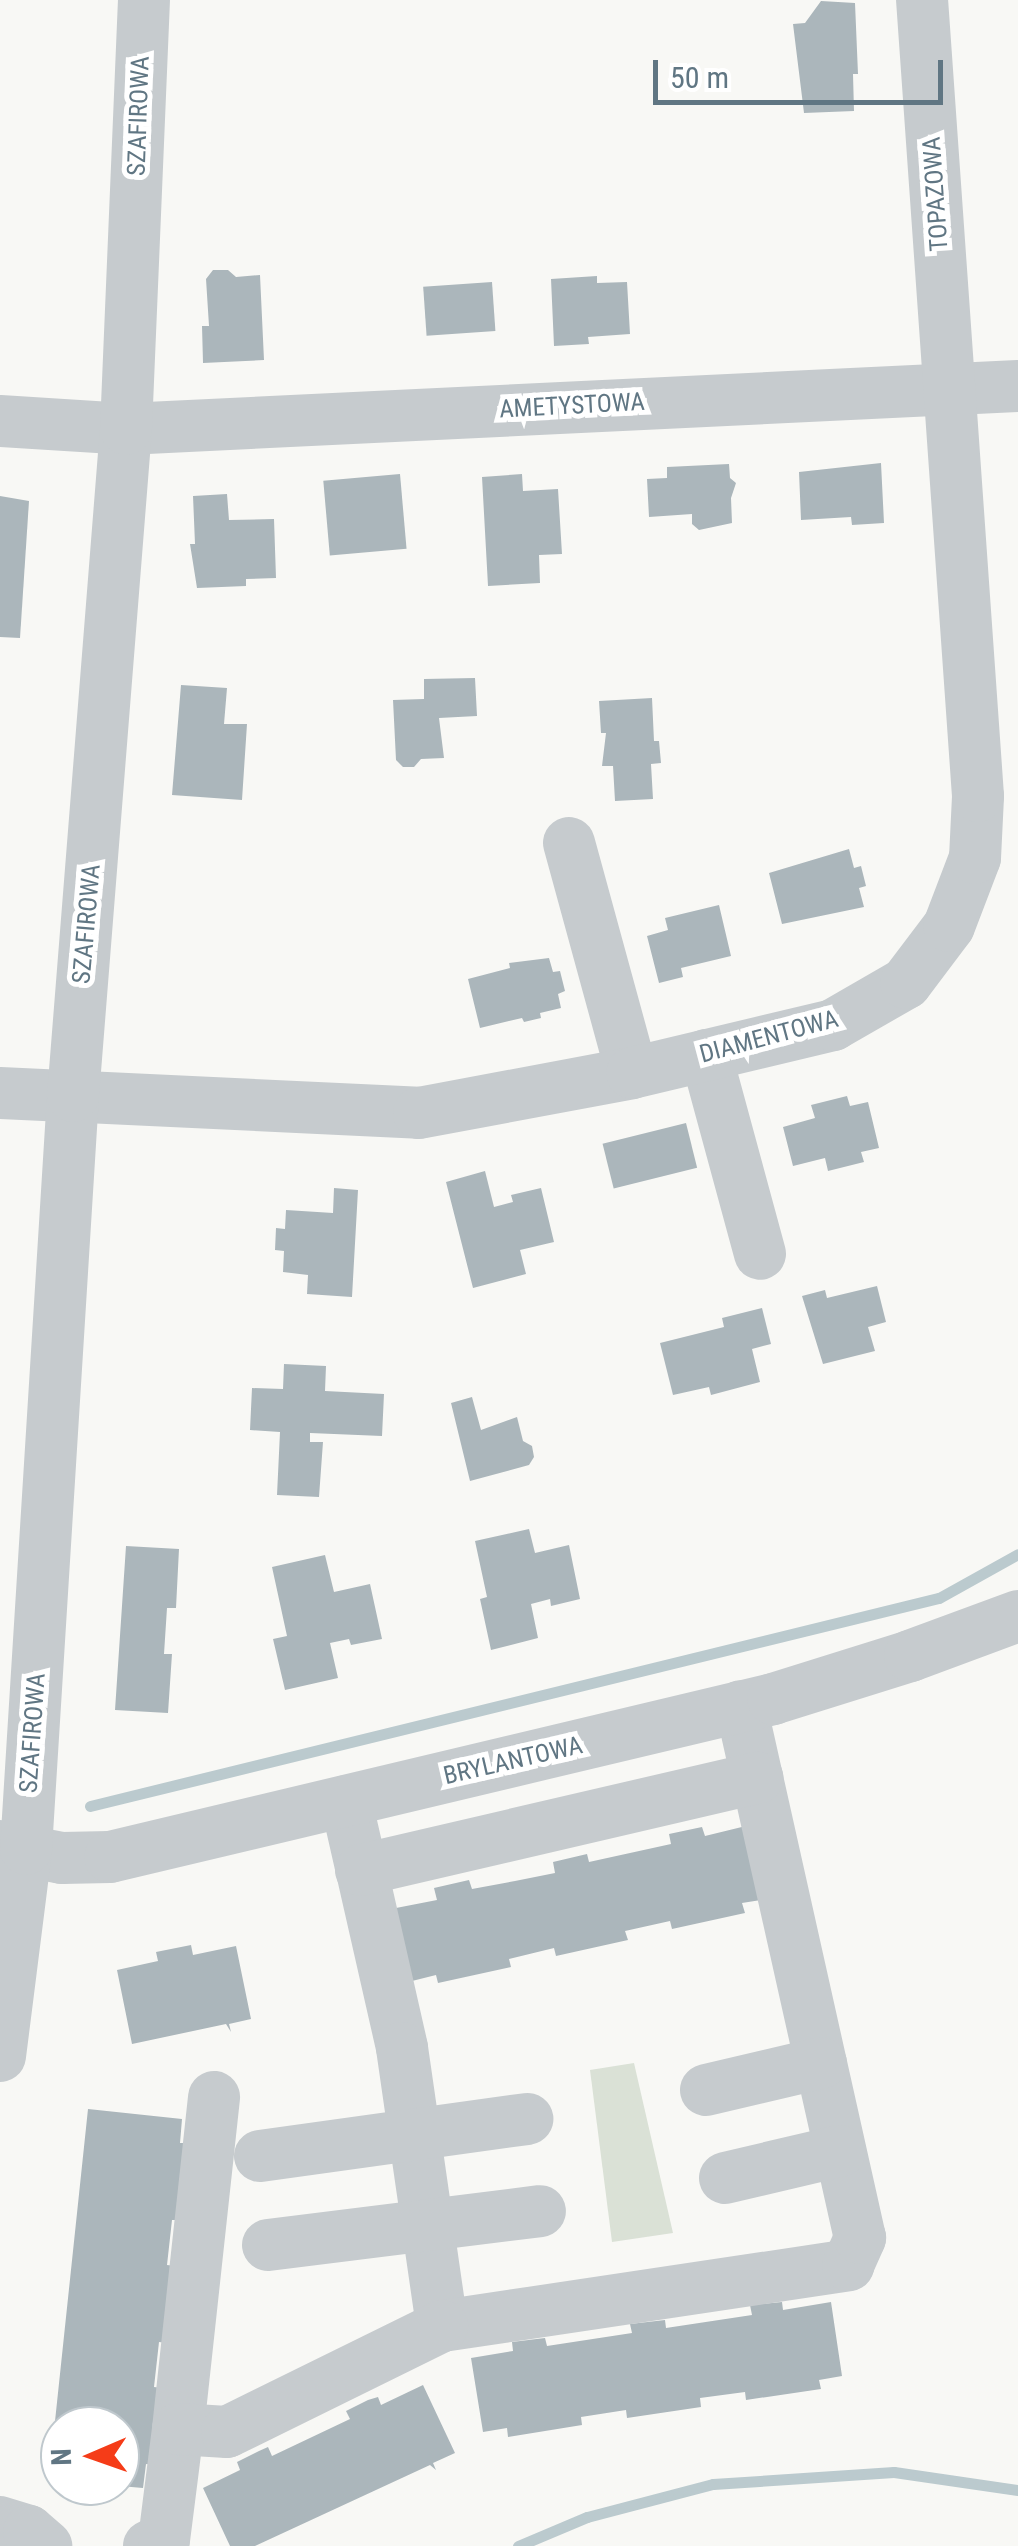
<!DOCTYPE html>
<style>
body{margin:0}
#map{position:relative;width:1018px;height:2546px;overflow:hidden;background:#f8f8f5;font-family:"Roboto Condensed",sans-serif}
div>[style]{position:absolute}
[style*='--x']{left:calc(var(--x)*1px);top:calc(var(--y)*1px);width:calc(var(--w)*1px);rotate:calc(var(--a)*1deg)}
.green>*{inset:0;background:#dae1d6}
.stream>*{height:11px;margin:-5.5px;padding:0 5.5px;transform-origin:5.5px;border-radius:5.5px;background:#bbcace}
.building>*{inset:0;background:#abb6bb;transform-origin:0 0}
.minor>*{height:52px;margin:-26px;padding:0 26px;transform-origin:26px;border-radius:26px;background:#c6cbce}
span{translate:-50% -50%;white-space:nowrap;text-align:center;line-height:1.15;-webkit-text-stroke:10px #fff;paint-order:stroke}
.street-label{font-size:25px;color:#607683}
.north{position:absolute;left:40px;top:2406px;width:100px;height:100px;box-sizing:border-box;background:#fff;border:2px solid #bfc8cd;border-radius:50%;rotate:268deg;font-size:28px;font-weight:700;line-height:40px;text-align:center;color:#607683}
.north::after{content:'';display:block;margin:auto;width:35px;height:45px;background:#f53c18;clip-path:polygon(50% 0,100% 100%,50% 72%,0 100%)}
.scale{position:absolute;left:653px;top:60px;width:290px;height:45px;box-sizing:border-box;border:5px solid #607683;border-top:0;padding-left:12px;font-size:30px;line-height:35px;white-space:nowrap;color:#607683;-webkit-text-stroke:8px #fff;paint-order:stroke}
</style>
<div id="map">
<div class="green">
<div style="clip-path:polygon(634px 2063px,673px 2233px,612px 2242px,590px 2070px)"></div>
</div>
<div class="stream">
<div style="--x:90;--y:1806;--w:874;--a:-13.77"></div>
<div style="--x:939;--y:1598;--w:90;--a:-29.1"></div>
<div style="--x:518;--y:2546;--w:75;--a:-22.8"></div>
<div style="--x:587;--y:2517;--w:130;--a:-14.7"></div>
<div style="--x:713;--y:2484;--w:181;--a:-3.8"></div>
<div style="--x:894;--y:2472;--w:125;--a:8.3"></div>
</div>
<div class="building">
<div style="clip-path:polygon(821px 1px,855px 3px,858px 74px,853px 74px,854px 111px,804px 113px,793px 24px,805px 23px)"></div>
<div style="clip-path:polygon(213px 270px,228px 270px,236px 277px,260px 275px,264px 360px,203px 363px,202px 326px,209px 326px,206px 279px)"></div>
<div style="clip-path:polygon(597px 276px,597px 283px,627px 282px,630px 334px,588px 337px,589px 344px,554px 346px,551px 279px)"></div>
<div style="left:492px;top:282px;width:49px;height:69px;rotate:86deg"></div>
<div style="clip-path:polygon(881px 463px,884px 523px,852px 525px,851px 517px,801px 520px,799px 472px)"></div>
<div style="clip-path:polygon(729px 464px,730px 478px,736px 483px,731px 498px,732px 523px,699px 530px,692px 524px,692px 514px,649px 517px,647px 479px,667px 478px,667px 467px)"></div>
<div style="left:400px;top:474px;width:75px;height:77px;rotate:85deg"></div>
<div style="clip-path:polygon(522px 474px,523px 491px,558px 489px,562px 554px,539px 555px,540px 583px,488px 586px,482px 477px)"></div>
<div style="clip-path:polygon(227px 494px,229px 520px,274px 519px,276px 578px,246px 579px,246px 586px,197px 588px,190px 544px,195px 544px,193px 496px)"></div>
<div style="clip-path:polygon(0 496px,29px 501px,20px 638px,0 637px)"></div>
<div style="clip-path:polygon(475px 678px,477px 716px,439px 718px,444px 758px,421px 759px,414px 767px,403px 767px,396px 760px,393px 700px,424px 699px,424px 679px)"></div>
<div style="clip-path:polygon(181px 685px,227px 688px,224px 724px,247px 724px,242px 800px,172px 795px)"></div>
<div style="clip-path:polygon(652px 698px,654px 741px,659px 741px,661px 763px,651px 764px,653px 799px,615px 801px,613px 766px,602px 766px,606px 733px,601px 733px,599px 701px)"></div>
<div style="clip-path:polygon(849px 849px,854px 868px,861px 866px,866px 886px,859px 888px,864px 907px,782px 924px,769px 873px)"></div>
<div style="clip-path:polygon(719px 905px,731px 956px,681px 968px,683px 977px,659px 983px,647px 936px,668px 930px,665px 918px)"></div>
<div style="clip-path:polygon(549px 958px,553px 972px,560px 971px,565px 991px,558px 994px,561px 1008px,540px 1013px,541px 1018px,524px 1022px,522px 1018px,480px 1028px,468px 979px,510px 968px,509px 963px)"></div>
<div style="clip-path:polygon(847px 1096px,850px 1106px,868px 1102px,879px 1148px,861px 1152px,864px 1162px,828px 1171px,825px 1158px,793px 1166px,783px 1127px,815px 1118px,811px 1105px)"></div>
<div style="left:686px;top:1123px;width:46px;height:86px;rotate:76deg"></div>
<div style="clip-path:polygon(485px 1171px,494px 1207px,513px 1202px,511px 1195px,541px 1188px,554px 1242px,520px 1250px,526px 1274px,473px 1288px,446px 1182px)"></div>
<div style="clip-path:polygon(334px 1188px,358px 1190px,352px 1297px,307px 1294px,308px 1275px,283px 1272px,284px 1251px,275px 1250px,276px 1228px,285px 1229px,286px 1210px,333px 1213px)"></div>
<div style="clip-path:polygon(877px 1286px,886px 1322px,868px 1327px,875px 1351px,823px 1364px,802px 1296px,825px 1290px,827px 1298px)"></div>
<div style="clip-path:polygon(762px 1308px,771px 1344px,752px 1349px,760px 1382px,711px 1395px,709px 1387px,673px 1395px,660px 1343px,724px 1327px,722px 1318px)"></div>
<div style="clip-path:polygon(284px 1364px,326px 1366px,325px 1391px,384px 1394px,382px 1436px,310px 1433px,310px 1442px,323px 1442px,319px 1497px,277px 1495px,280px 1432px,250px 1430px,252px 1388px,283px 1389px)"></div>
<div style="clip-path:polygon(472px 1397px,481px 1430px,517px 1417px,523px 1441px,532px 1446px,534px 1457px,529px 1465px,470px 1481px,451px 1403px)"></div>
<div style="clip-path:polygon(529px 1529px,535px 1553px,569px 1545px,580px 1599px,551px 1606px,550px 1599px,531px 1604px,538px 1638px,491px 1650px,480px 1599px,487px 1597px,475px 1541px)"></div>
<div style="clip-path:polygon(126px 1546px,179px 1549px,176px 1608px,167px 1608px,164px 1654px,172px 1654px,168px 1713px,115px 1710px)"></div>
<div style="clip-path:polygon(325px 1555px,334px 1592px,370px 1584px,382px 1639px,351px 1645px,349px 1639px,330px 1643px,338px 1678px,285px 1690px,273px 1639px,287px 1636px,272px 1567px)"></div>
<div style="clip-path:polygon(750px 1825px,767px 1899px,742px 1903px,745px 1913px,672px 1929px,670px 1921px,625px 1931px,628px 1940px,556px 1956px,554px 1948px,509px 1959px,511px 1967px,438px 1983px,436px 1975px,412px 1981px,396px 1908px,437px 1900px,434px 1888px,469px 1880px,472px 1889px,515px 1881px,555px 1873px,553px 1862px,587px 1854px,589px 1862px,671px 1844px,669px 1834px,702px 1827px,705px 1836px)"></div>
<div style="clip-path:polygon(191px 1945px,193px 1955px,236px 1946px,251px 2019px,229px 2024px,231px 2032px,226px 2024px,132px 2044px,117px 1970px,158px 1961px,156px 1952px)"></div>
<div style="clip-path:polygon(88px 2109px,182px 2119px,180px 2143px,188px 2143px,180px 2220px,172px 2220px,167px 2265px,175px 2266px,167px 2343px,159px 2342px,154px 2387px,162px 2388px,154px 2465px,146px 2464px,143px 2488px,120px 2486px,120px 2426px,60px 2426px,60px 2480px,49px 2478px)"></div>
<div style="clip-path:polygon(782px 2302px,783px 2310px,831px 2302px,842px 2376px,819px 2380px,821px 2389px,746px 2400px,745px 2392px,700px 2398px,701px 2407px,627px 2418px,626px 2410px,581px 2417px,582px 2425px,508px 2437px,507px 2428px,483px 2432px,471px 2358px,513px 2351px,512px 2342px,545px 2338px,547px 2346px,632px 2333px,630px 2324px,665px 2320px,666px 2328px,752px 2315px,750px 2305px)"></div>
<div style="clip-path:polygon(423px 2385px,455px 2453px,433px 2463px,436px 2470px,430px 2465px,255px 2546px,230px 2546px,203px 2488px,240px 2470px,237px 2462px,259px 2451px,268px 2447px,272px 2456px,350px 2419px,346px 2411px,368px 2400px,378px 2397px,381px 2405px)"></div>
</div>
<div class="minor">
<div style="--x:0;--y:421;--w:126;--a:3.6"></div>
<div style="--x:126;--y:429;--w:893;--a:-2.76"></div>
<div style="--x:569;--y:843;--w:238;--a:74.7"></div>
<div style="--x:706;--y:1055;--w:206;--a:74.8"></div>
<div style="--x:0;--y:1093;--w:419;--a:2.7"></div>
<div style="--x:419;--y:1113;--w:217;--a:-10.6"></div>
<div style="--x:632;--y:1073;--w:207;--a:-13.4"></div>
<div style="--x:833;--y:1025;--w:84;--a:-29.9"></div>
<div style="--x:906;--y:983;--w:71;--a:-53"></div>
<div style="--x:949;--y:926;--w:73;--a:-69.1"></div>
<div style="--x:975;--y:858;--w:62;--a:-87.2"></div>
<div style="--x:978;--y:796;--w:798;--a:-94.02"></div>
<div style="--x:346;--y:1801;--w:253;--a:77.2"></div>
<div style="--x:402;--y:2048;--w:281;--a:81.8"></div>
<div style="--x:442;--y:2326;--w:411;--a:-8.5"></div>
<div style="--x:848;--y:2265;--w:30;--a:-66"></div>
<div style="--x:860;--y:2238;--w:545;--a:-102.61"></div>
<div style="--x:0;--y:1846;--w:63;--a:11"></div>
<div style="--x:62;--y:1858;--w:48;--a:-1.2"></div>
<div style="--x:110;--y:1857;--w:682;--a:-13.4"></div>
<div style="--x:773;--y:1699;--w:144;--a:-17.4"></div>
<div style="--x:910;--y:1656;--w:115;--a:-20.3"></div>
<div style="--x:361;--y:1870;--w:407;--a:-13.1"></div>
<div style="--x:0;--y:2056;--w:209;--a:-82.8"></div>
<div style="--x:26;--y:1849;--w:754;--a:-86.43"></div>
<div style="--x:73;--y:1096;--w:669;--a:-85.46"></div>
<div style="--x:126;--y:429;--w:429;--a:-87.6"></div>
<div style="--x:706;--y:2090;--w:118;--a:-13.2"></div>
<div style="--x:260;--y:2156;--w:270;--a:-7.9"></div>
<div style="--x:725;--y:2178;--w:118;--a:-13.2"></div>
<div style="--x:268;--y:2245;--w:274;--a:-7.1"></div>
<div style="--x:178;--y:2429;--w:334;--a:-83.8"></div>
<div style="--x:0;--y:2522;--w:30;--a:17"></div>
<div style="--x:29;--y:2531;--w:23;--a:41"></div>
<div style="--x:149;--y:2546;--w:16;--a:-22"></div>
<div style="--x:164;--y:2540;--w:112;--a:-82.8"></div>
<div style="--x:178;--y:2429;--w:49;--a:3.5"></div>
<div style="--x:227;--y:2432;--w:240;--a:-26.2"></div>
</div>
<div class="street-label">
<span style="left:139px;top:116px;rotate:-88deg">SZAFIROWA</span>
<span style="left:936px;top:194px;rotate:-94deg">TOPAZOWA</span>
<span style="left:572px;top:406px;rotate:-3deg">AMETYSTOWA</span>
<span style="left:87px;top:924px;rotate:-85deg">SZAFIROWA</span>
<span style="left:769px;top:1037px;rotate:-15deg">DIAMENTOWA</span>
<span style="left:33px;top:1733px;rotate:-86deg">SZAFIROWA</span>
<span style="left:513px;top:1761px;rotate:-13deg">BRYLANTOWA</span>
</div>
<div class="north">N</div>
<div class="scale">50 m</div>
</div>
